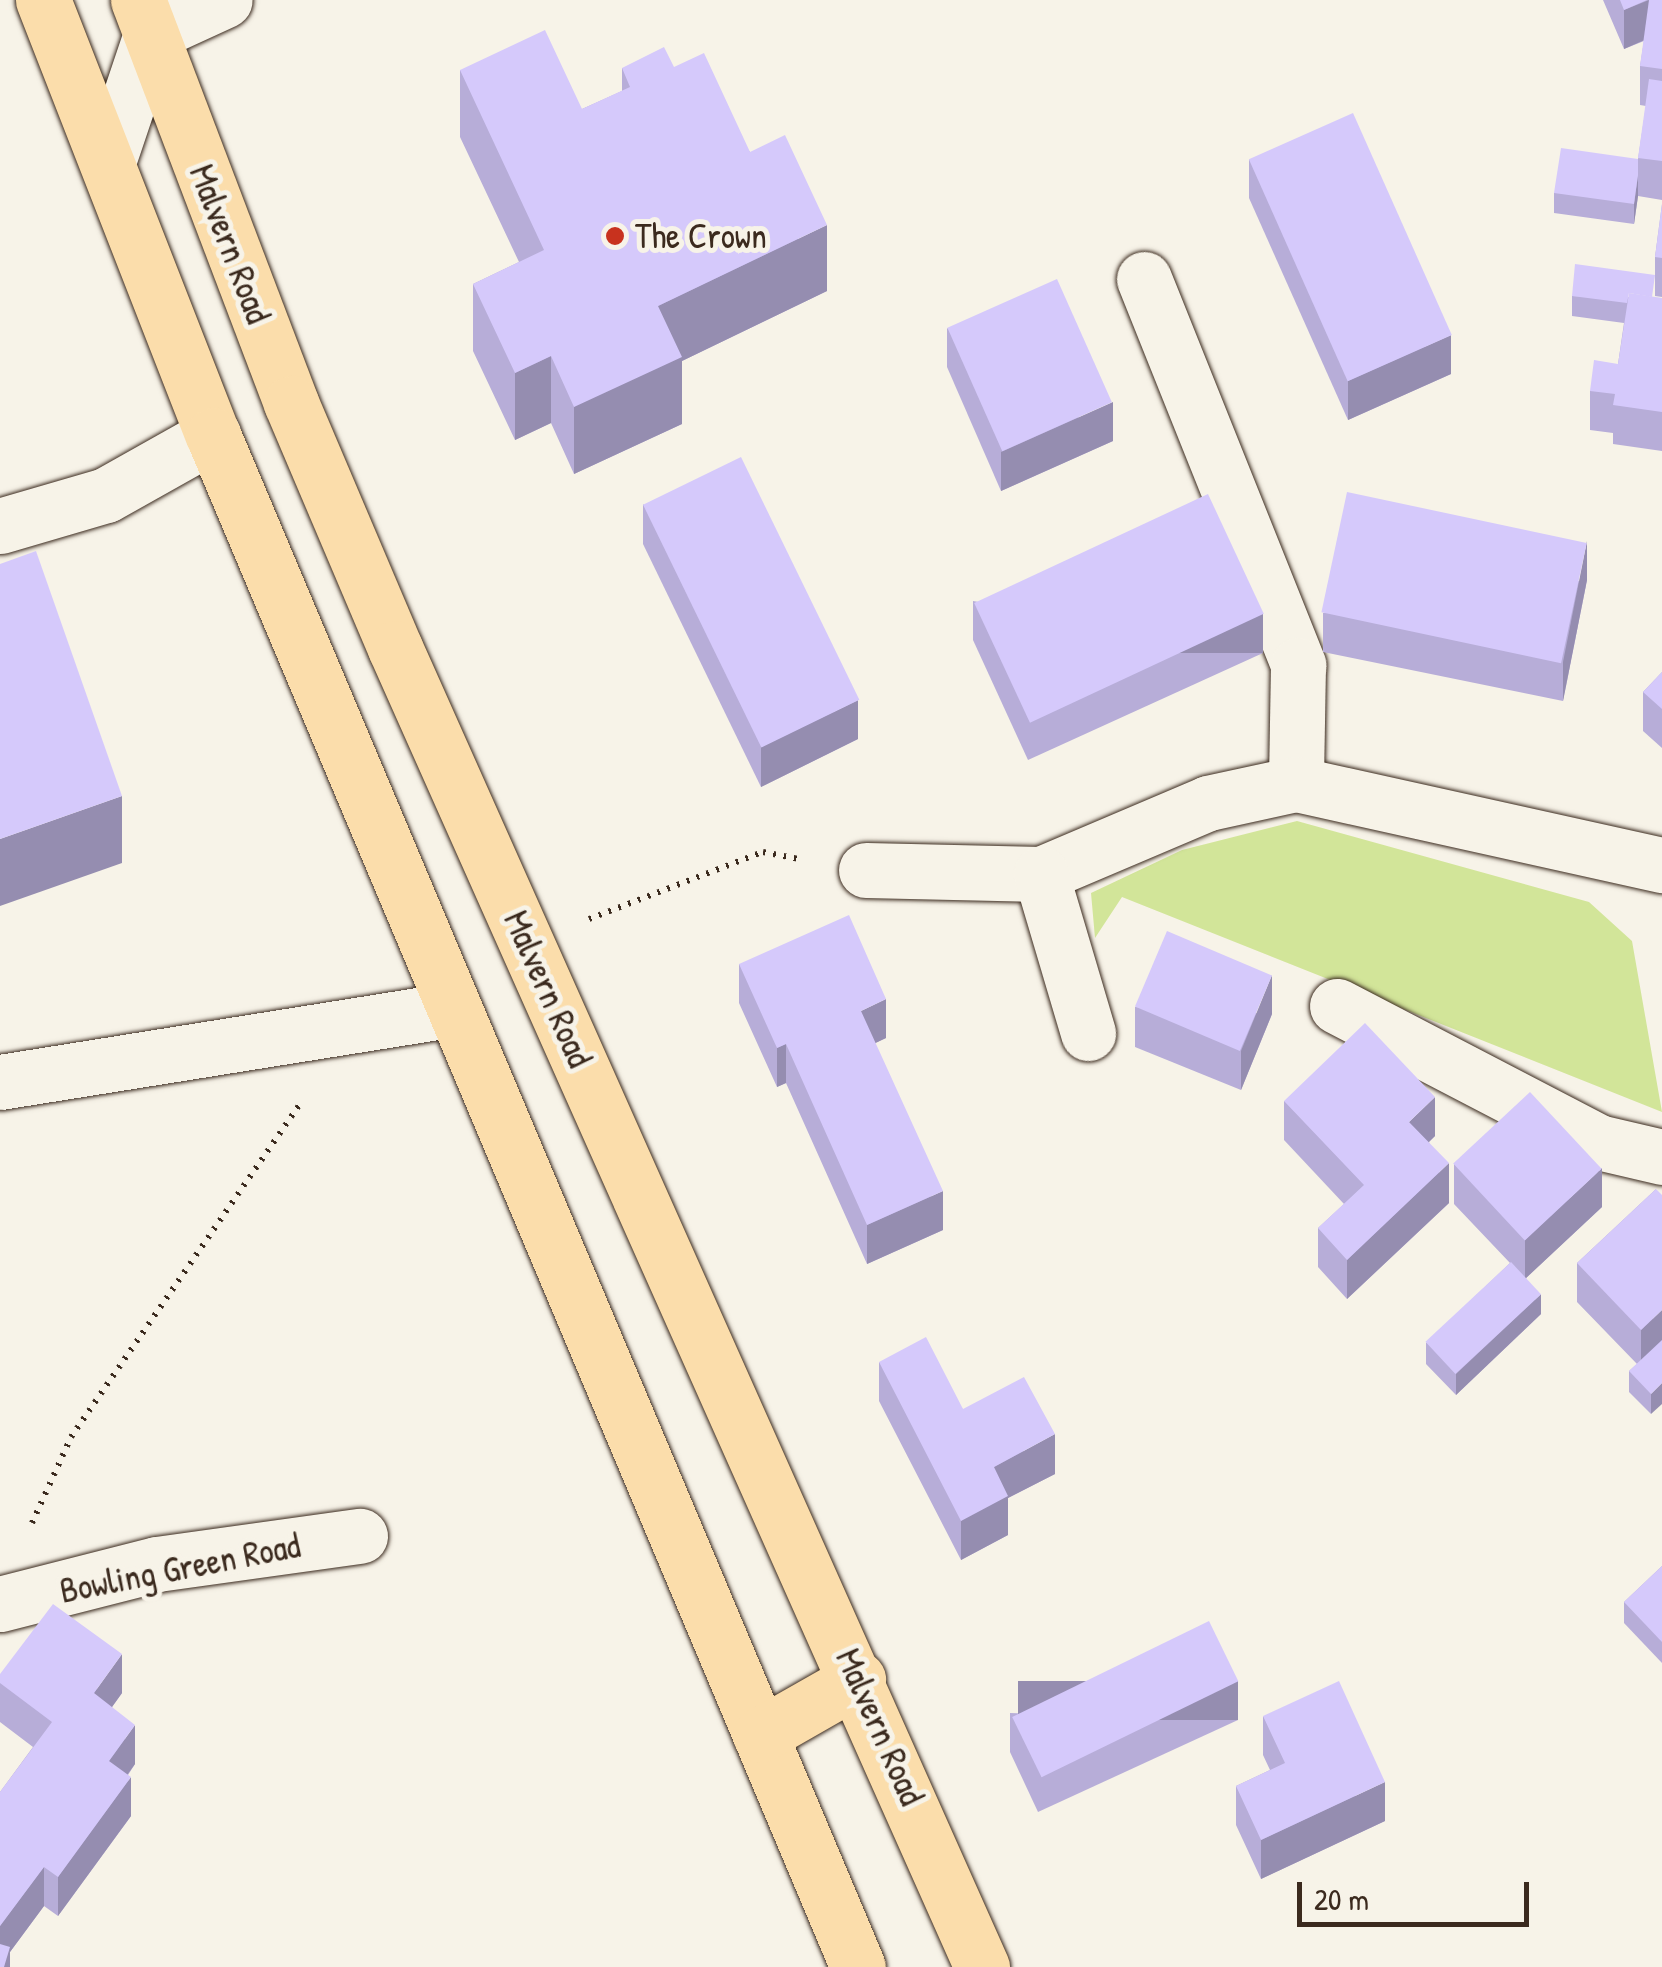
<!DOCTYPE html>
<style>
body{margin:0}
#map{position:relative;width:1662px;height:1967px;overflow:hidden;background:#f7f3e8;font-family:"Patrick Hand",sans-serif}
div>[style]{position:absolute}
[style*='--x']{left:calc(var(--x)*1px);top:calc(var(--y)*1px);width:calc(var(--w)*1px);rotate:calc(var(--a)*1deg)}
.green>*{inset:0;background:#d2e599}
.path>*{height:6px;margin-top:-3px;transform-origin:0;background:repeating-linear-gradient(90deg,#3b2a1e 0 2.5px,transparent 0 10.5px)}
.roads{filter:drop-shadow(0 0 2px #3b2a1e) drop-shadow(0 0 2px #3b2a1e)}
.minor>*{height:55px;margin:-27.5px;padding:0 27.5px;transform-origin:27.5px;border-radius:27.5px;background:#f7f3e8}
.highway>*{height:55px;margin:-27.5px;padding:0 27.5px;transform-origin:27.5px;border-radius:27.5px;background:#fbddab}
.wall>*{inset:0;background:#b7add8}
.shaded-wall>*{inset:0;background:#958db0;transform-origin:0 0}
.building>*{inset:0;background:#d5c9fb;transform-origin:0 0}
.dots>*{width:28px;height:28px;translate:-50% -50%;box-sizing:border-box;border:5px solid #f7f3e8;border-radius:50%}
span{translate:-50% -50%;white-space:nowrap;text-align:center;line-height:1.15;-webkit-text-stroke:10px #f7f3e8;paint-order:stroke}
.poi-label{font-size:35px;color:#3b2a1e}
.left{translate:0 -50%;text-align:left}
.street-label{font-size:35px;color:#3b2a1e}
.scale{position:absolute;left:1297px;top:1882px;width:232px;height:45px;box-sizing:border-box;border:5px solid #3b2a1e;border-top:0;padding-left:12px;font-size:30px;line-height:35px;white-space:nowrap;color:#3b2a1e;-webkit-text-stroke:8px #f7f3e8;paint-order:stroke}
</style>
<div id="map">
<div class="green">
<div style="clip-path:polygon(1297px 821px,1589px 902px,1632px 941px,1662px 1112px,1122px 897px,1095px 938px,1091px 893px,1182px 850px)"></div>
</div>
<div class="path">
<div style="--x:589;--y:919;--w:186;--a:-21.1"></div>
<div style="--x:763;--y:852;--w:36;--a:11"></div>
<div style="--x:32;--y:1523;--w:94;--a:-65.6"></div>
<div style="--x:71;--y:1437;--w:403;--a:-55.5"></div>
</div>
<div class="roads">
<div class="minor">
<div style="--x:108;--y:162;--w:135;--a:-71.4"></div>
<div style="--x:151;--y:34;--w:81;--a:-24.7"></div>
<div style="--x:1144;--y:279;--w:416;--a:68.2"></div>
<div style="--x:1298;--y:665;--w:119;--a:91"></div>
<div style="--x:0;--y:526;--w:110;--a:-16.3"></div>
<div style="--x:106;--y:495;--w:123;--a:-29.3"></div>
<div style="--x:866;--y:870;--w:175;--a:1.3"></div>
<div style="--x:1041;--y:874;--w:181;--a:-23"></div>
<div style="--x:1208;--y:803;--w:90;--a:-12.2"></div>
<div style="--x:1296;--y:784;--w:375;--a:12.5"></div>
<div style="--x:1041;--y:874;--w:166;--a:73.5"></div>
<div style="--x:1337;--y:1006;--w:294;--a:27.5"></div>
<div style="--x:1598;--y:1142;--w:66;--a:13.2"></div>
<div style="--x:0;--y:1082;--w:460;--a:-9.1"></div>
<div style="--x:0;--y:1604;--w:162;--a:-14.3"></div>
<div style="--x:157;--y:1564;--w:205;--a:-7.9"></div>
</div>
<div class="highway">
<div style="--x:43;--y:0;--w:467;--a:68.7"></div>
<div style="--x:213;--y:435;--w:1662;--a:67.17"></div>
<div style="--x:138;--y:0;--w:431;--a:69.2"></div>
<div style="--x:291;--y:403;--w:266;--a:67"></div>
<div style="--x:395;--y:648;--w:1444;--a:66.01"></div>
<div style="--x:760;--y:1735;--w:113;--a:-29.7"></div>
</div>
</div>
<div class="wall">
<div style="clip-path:polygon(1603px 0,1662px 0,1662px 200px,1638px 196px,1634px 224px,1554px 213px,1554px 193px,1638px 159px,1646px 106px,1640px 105px,1640px 66px,1644px 41px,1624px 49px)"></div>
<div style="clip-path:polygon(674px 67px,750px 152px,827px 291px,682px 361px,682px 424px,574px 474px,551px 423px,515px 440px,473px 351px,473px 284px,519px 262px,460px 137px,460px 70px,582px 109px,622px 91px,622px 68px)"></div>
<div style="clip-path:polygon(1249px 159px,1451px 374px,1348px 420px,1249px 198px)"></div>
<div style="clip-path:polygon(1662px 204px,1662px 297px,1655px 296px,1655px 257px)"></div>
<div style="clip-path:polygon(1572px 296px,1662px 298px,1662px 451px,1613px 444px,1613px 433px,1590px 430px,1590px 391px,1618px 364px,1624px 323px,1572px 316px)"></div>
<div style="clip-path:polygon(947px 328px,1113px 441px,1001px 491px,947px 367px)"></div>
<div style="clip-path:polygon(643px 504px,858px 739px,761px 787px,643px 544px)"></div>
<div style="clip-path:polygon(1587px 580px,1563px 701px,1323px 652px,1323px 613px)"></div>
<div style="clip-path:polygon(973px 601px,1263px 653px,1028px 760px,973px 640px)"></div>
<div style="clip-path:polygon(1662px 672px,1662px 748px,1643px 731px,1643px 692px)"></div>
<div style="clip-path:polygon(739px 964px,886px 1038px,875px 1043px,943px 1230px,867px 1264px,786px 1083px,777px 1087px,739px 1003px)"></div>
<div style="clip-path:polygon(1135px 1007px,1272px 1014px,1241px 1090px,1135px 1047px)"></div>
<div style="clip-path:polygon(1284px 1101px,1435px 1136px,1429px 1142px,1449px 1203px,1347px 1299px,1318px 1267px,1318px 1228px,1344px 1204px,1284px 1140px)"></div>
<div style="clip-path:polygon(1454px 1164px,1602px 1207px,1526px 1278px,1541px 1314px,1456px 1395px,1426px 1364px,1426px 1343px,1510px 1263px,1454px 1204px)"></div>
<div style="clip-path:polygon(1656px 1189px,1651px 1414px,1629px 1392px,1629px 1371px,1637px 1364px,1577px 1302px,1577px 1263px)"></div>
<div style="clip-path:polygon(879px 1362px,963px 1409px,1055px 1474px,1008px 1498px,1008px 1535px,961px 1560px,879px 1401px)"></div>
<div style="clip-path:polygon(1662px 1566px,1662px 1663px,1624px 1623px,1624px 1602px)"></div>
<div style="clip-path:polygon(0 1674px,122px 1693px,112px 1707px,135px 1764px,128px 1775px,131px 1816px,58px 1916px,44px 1906px,10px 1952px,10px 1967px,0 1967px,0 1792px,33px 1747px,0 1722px)"></div>
<div style="clip-path:polygon(1010px 1713px,1238px 1720px,1038px 1812px,1010px 1752px)"></div>
<div style="clip-path:polygon(1263px 1716px,1385px 1821px,1261px 1879px,1236px 1825px,1236px 1786px,1270px 1770px,1263px 1755px)"></div>
</div>
<div class="shaded-wall">
<div style="clip-path:polygon(1649px 0,1649px 38px,1624px 49px,1624px 10px)"></div>
<div style="clip-path:polygon(1638px 175px,1638px 196px,1634px 224px,1634px 204px)"></div>
<div style="clip-path:polygon(827px 225px,827px 291px,682px 361px,682px 424px,574px 474px,574px 407px,658px 306px)"></div>
<div style="clip-path:polygon(1451px 335px,1451px 374px,1348px 420px,1348px 381px)"></div>
<div style="clip-path:polygon(551px 356px,551px 423px,515px 440px,515px 373px)"></div>
<div style="clip-path:polygon(1113px 402px,1113px 441px,1001px 491px,1001px 452px)"></div>
<div style="clip-path:polygon(1587px 541px,1587px 580px,1563px 701px,1563px 662px)"></div>
<div style="left:1263px;top:614px;width:39px;height:258px;rotate:90deg"></div>
<div style="clip-path:polygon(858px 700px,858px 739px,761px 787px,761px 747px)"></div>
<div style="clip-path:polygon(122px 796px,122px 863px,0 906px,0 839px)"></div>
<div style="clip-path:polygon(1272px 975px,1272px 1014px,1241px 1090px,1241px 1051px)"></div>
<div style="clip-path:polygon(886px 999px,886px 1038px,861px 1050px,861px 1011px)"></div>
<div style="clip-path:polygon(786px 1044px,786px 1083px,777px 1087px,777px 1048px)"></div>
<div style="clip-path:polygon(1435px 1097px,1435px 1136px,1409px 1161px,1409px 1122px)"></div>
<div style="clip-path:polygon(1449px 1163px,1449px 1203px,1347px 1299px,1347px 1260px)"></div>
<div style="clip-path:polygon(1602px 1168px,1602px 1207px,1525px 1279px,1525px 1240px)"></div>
<div style="clip-path:polygon(943px 1191px,943px 1230px,867px 1264px,867px 1225px)"></div>
<div style="clip-path:polygon(1541px 1294px,1541px 1314px,1456px 1395px,1456px 1374px)"></div>
<div style="clip-path:polygon(1662px 1310px,1662px 1349px,1641px 1369px,1641px 1330px)"></div>
<div style="clip-path:polygon(1662px 1383px,1662px 1404px,1651px 1414px,1651px 1394px)"></div>
<div style="clip-path:polygon(1055px 1434px,1055px 1474px,1008px 1498px,1008px 1535px,961px 1560px,961px 1521px,994px 1467px)"></div>
<div style="clip-path:polygon(122px 1654px,122px 1693px,94px 1732px,94px 1693px)"></div>
<div style="left:1238px;top:1681px;width:39px;height:220px;rotate:90deg"></div>
<div style="clip-path:polygon(135px 1725px,135px 1764px,109px 1800px,109px 1761px)"></div>
<div style="clip-path:polygon(131px 1777px,131px 1816px,58px 1916px,58px 1877px)"></div>
<div style="clip-path:polygon(1385px 1782px,1385px 1821px,1261px 1879px,1261px 1840px)"></div>
<div style="clip-path:polygon(44px 1867px,44px 1906px,10px 1952px,10px 1967px,4px 1967px,0 1965px,0 1926px)"></div>
</div>
<div class="building">
<div style="clip-path:polygon(1620px 0,1647px 0,1624px 10px)"></div>
<div style="clip-path:polygon(1649px 0,1662px 0,1662px 69px,1640px 66px)"></div>
<div style="clip-path:polygon(545px 30px,582px 109px,630px 87px,622px 68px,664px 47px,674px 67px,704px 53px,750px 152px,785px 135px,827px 225px,658px 306px,682px 357px,574px 407px,551px 356px,515px 373px,473px 284px,544px 250px,460px 70px)"></div>
<div style="clip-path:polygon(1649px 79px,1662px 81px,1662px 161px,1638px 158px)"></div>
<div style="left:1353px;top:113px;width:243px;height:114px;rotate:66deg"></div>
<div style="clip-path:polygon(1561px 148px,1638px 159px,1638px 175px,1634px 204px,1554px 193px)"></div>
<div style="clip-path:polygon(1662px 204px,1662px 258px,1655px 257px)"></div>
<div style="clip-path:polygon(1575px 264px,1655px 275px,1652px 297px,1629px 293px,1627px 303px,1572px 296px)"></div>
<div style="left:1057px;top:279px;width:135px;height:120px;rotate:66deg"></div>
<div style="clip-path:polygon(1629px 293px,1662px 298px,1662px 412px,1613px 405px,1615px 394px,1590px 391px,1594px 360px,1618px 364px)"></div>
<div style="left:741px;top:457px;width:270px;height:109px;rotate:64deg"></div>
<div style="left:1347px;top:492px;width:245px;height:123px;rotate:12deg"></div>
<div style="left:1208px;top:494px;width:132px;height:258px;rotate:65deg"></div>
<div style="clip-path:polygon(36px 551px,122px 796px,0 839px,0 564px)"></div>
<div style="clip-path:polygon(1662px 672px,1662px 709px,1643px 692px)"></div>
<div style="clip-path:polygon(849px 915px,886px 999px,861px 1011px,943px 1191px,867px 1225px,786px 1044px,777px 1048px,739px 964px)"></div>
<div style="left:1167px;top:931px;width:114px;height:82px;rotate:23deg"></div>
<div style="clip-path:polygon(1365px 1023px,1435px 1097px,1409px 1122px,1449px 1163px,1347px 1260px,1318px 1228px,1364px 1185px,1284px 1101px)"></div>
<div style="left:1530px;top:1092px;width:105px;height:105px;rotate:47deg"></div>
<div style="clip-path:polygon(1656px 1189px,1662px 1195px,1662px 1310px,1641px 1330px,1577px 1263px)"></div>
<div style="left:1511px;top:1262px;width:44px;height:117px;rotate:47deg"></div>
<div style="clip-path:polygon(926px 1337px,963px 1409px,1024px 1377px,1055px 1434px,994px 1467px,1008px 1496px,961px 1521px,879px 1362px)"></div>
<div style="clip-path:polygon(1662px 1340px,1662px 1383px,1651px 1394px,1629px 1371px)"></div>
<div style="clip-path:polygon(1662px 1566px,1662px 1642px,1624px 1602px)"></div>
<div style="clip-path:polygon(53px 1604px,122px 1654px,94px 1693px,135px 1725px,109px 1761px,131px 1777px,58px 1877px,44px 1867px,0 1926px,0 1792px,52px 1722px,0 1683px,0 1674px)"></div>
<div style="left:1209px;top:1621px;width:67px;height:219px;rotate:64deg"></div>
<div style="clip-path:polygon(1339px 1681px,1385px 1782px,1261px 1840px,1236px 1786px,1285px 1763px,1263px 1716px)"></div>
<div style="clip-path:polygon(0 1944px,10px 1947px,4px 1967px,0 1967px)"></div>
</div>
<div class="dots">
<div style="left:615px;top:236px;background:#c8321e"></div>
</div>
<div class="poi-label">
<span class="left" style="left:635px;top:236px">The Crown</span>
</div>
<div class="street-label">
<span style="left:230px;top:244px;rotate:69deg">Malvern Road</span>
<span style="left:548px;top:989px;rotate:66deg">Malvern Road</span>
<span style="left:180px;top:1568px;rotate:-11deg">Bowling Green Road</span>
<span style="left:880px;top:1727px;rotate:66deg">Malvern Road</span>
</div>
<div class="scale">20 m</div>
</div>
